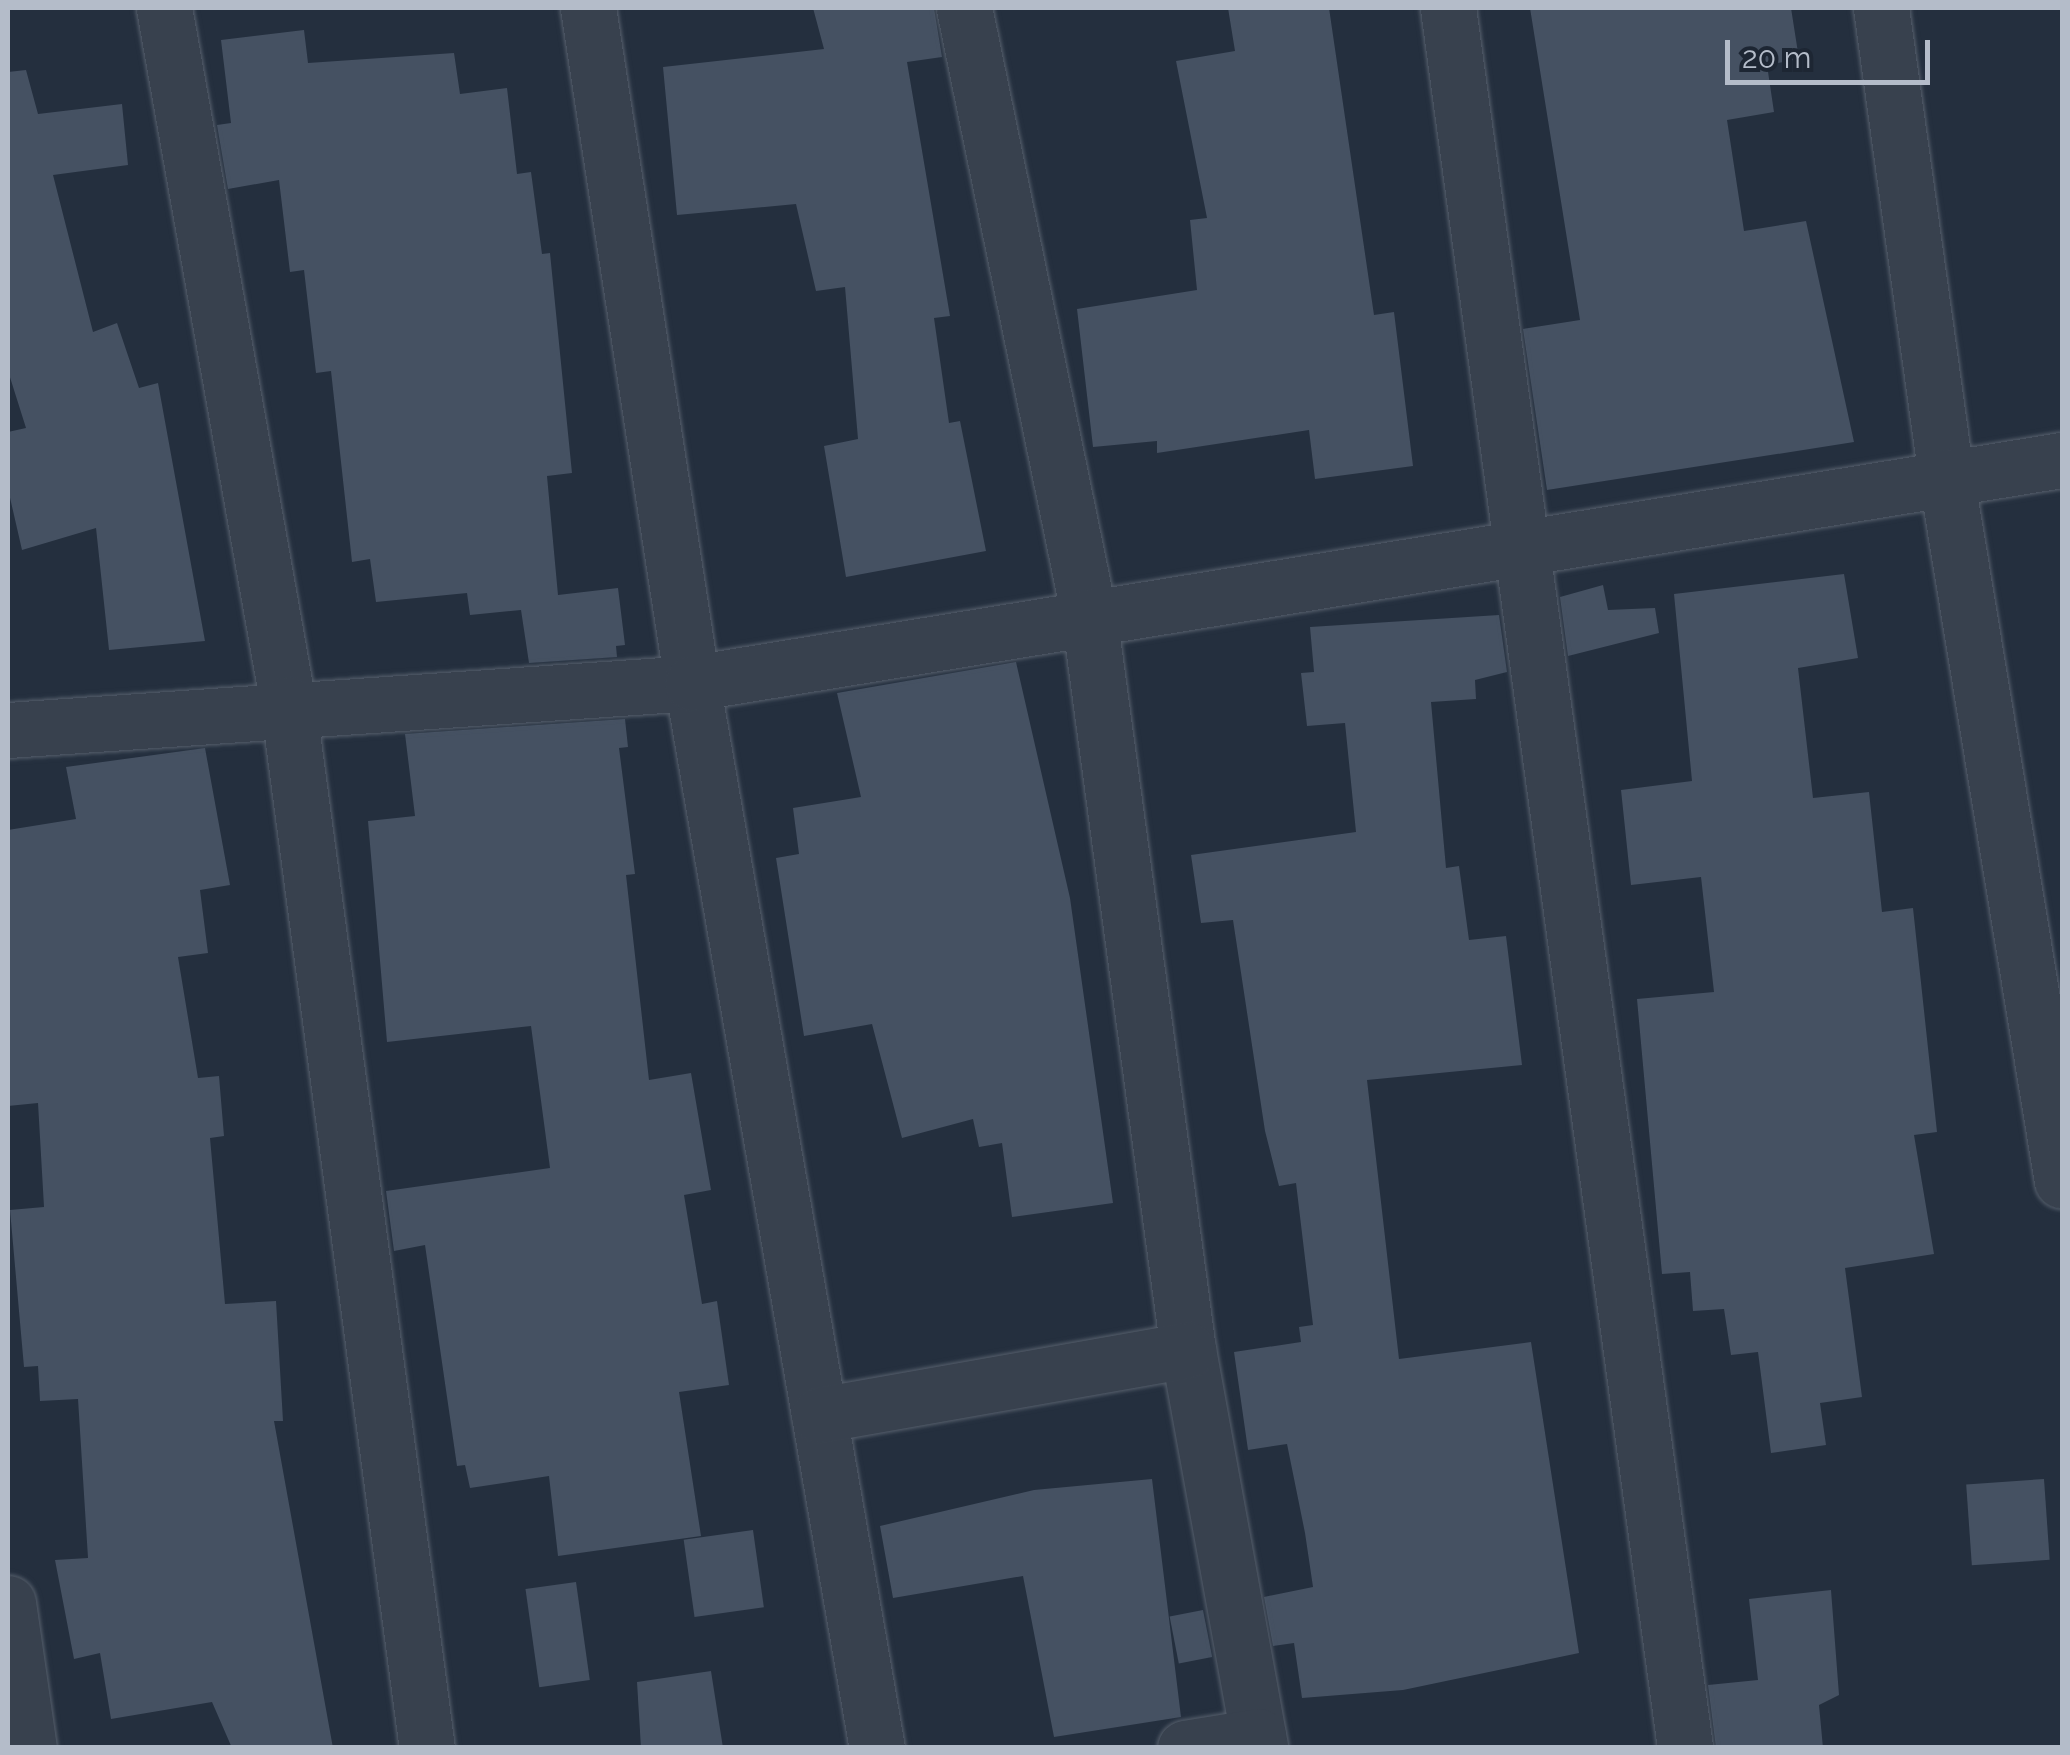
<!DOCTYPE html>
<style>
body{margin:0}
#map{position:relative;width:2070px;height:1755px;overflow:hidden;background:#242f3e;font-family:Raleway,sans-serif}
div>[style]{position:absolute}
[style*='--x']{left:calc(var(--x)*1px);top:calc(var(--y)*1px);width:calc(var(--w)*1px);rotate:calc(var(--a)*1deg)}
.building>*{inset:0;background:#455162;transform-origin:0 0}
.roads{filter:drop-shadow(0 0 2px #565f6c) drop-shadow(0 0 2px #565f6c)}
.minor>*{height:55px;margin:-27.5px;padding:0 27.5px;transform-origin:27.5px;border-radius:27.5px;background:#38414e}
span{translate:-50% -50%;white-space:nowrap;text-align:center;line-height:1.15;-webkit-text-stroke:8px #1d2633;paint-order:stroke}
.frame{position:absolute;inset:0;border:10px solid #b4bcc9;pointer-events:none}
.scale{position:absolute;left:1725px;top:40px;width:205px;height:45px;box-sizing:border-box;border:5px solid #b4bcc9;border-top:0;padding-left:12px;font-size:30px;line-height:35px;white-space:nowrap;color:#b4bcc9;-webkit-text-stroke:8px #1d2633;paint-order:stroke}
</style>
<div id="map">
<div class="building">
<div style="clip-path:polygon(813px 8px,934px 8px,942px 57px,907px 62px,950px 316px,934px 318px,949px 423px,960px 421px,986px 551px,846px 577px,824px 446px,858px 439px,845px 287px,816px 291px,796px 204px,677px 215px,663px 67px,824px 49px)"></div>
<div style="clip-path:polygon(1228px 8px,1329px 8px,1374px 315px,1394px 312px,1413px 466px,1315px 479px,1309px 430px,1157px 453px,1157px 441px,1093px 447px,1077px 309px,1197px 290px,1190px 220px,1207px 218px,1176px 61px,1235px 51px)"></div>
<div style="clip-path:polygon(1530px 8px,1791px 8px,1799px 59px,1767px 65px,1774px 112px,1727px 120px,1744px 231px,1806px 221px,1854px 442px,1547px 490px,1523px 329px,1580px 320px)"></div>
<div style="clip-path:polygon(304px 30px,308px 63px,454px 53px,460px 94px,507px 88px,517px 174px,531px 172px,542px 254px,550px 253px,572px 473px,547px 476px,558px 595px,618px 588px,625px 645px,616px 646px,617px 657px,529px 663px,521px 610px,470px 615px,467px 593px,376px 602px,370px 559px,352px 562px,331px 371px,316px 373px,304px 270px,290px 272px,279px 180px,228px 189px,217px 125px,231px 123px,221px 40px)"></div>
<div style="clip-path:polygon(26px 70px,38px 114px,122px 104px,128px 165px,53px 175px,93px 332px,117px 323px,139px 388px,158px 383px,205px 641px,109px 650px,96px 528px,22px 550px,8px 489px,8px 432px,26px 428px,8px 371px,8px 72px)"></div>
<div style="clip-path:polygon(1844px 574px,1858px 658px,1798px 668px,1813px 798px,1869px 792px,1882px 912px,1913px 908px,1937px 1132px,1914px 1135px,1934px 1254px,1845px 1268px,1862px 1397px,1820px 1403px,1826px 1445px,1771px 1453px,1758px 1352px,1731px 1355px,1724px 1309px,1693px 1311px,1690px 1272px,1662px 1274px,1637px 999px,1714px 992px,1701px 877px,1631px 885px,1621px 790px,1692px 781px,1674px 594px)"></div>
<div style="clip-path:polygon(1603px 585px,1608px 610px,1655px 608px,1659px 633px,1568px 656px,1560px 597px)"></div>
<div style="clip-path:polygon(1499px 615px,1507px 672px,1475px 680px,1476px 699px,1431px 702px,1446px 868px,1459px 866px,1469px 940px,1506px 936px,1522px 1065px,1367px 1080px,1399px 1359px,1531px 1342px,1579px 1653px,1403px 1690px,1302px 1698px,1294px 1643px,1273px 1646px,1264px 1597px,1313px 1587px,1305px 1533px,1287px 1444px,1248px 1450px,1234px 1352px,1301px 1342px,1299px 1327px,1313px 1325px,1296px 1183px,1279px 1186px,1265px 1131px,1233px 920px,1201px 923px,1191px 855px,1356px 832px,1345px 723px,1307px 726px,1301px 673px,1314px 672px,1310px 627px)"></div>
<div style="clip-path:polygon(1016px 662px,1070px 898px,1113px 1203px,1012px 1217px,1002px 1143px,979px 1147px,973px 1119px,902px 1138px,872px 1024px,804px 1036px,776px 858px,799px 854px,793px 808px,861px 797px,837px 693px)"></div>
<div style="clip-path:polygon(625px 719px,628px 747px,619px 748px,635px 874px,626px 875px,649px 1080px,691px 1073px,711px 1190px,684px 1195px,702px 1304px,717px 1301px,729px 1385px,679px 1392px,701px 1536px,558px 1556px,549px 1476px,470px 1488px,465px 1465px,457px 1466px,425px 1245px,394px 1251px,386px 1191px,550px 1168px,531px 1026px,387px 1042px,368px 821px,415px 816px,405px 734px)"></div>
<div style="clip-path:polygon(205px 748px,230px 885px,200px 890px,208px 953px,178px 957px,198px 1078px,219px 1076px,224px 1136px,210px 1138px,225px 1304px,276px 1301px,283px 1421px,274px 1421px,333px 1748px,232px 1748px,212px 1702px,111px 1719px,100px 1653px,74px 1659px,55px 1560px,88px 1558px,78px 1399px,40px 1401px,38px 1366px,24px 1367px,10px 1210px,44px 1207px,38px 1103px,8px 1106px,8px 830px,76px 819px,66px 767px)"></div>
<div style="clip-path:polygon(1152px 1479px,1181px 1717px,1054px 1737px,1023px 1576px,893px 1598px,880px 1526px,1034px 1490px)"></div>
<div style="left:2044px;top:1479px;width:81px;height:78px;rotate:86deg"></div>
<div style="left:753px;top:1530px;width:78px;height:70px;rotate:82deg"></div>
<div style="left:576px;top:1582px;width:99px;height:51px;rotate:82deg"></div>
<div style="clip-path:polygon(1831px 1590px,1839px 1695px,1819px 1705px,1823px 1748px,1716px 1748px,1708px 1685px,1758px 1680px,1749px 1599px)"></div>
<div style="left:1203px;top:1610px;width:48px;height:34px;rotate:79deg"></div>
<div style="clip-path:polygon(711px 1671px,723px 1748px,641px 1748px,637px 1682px)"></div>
</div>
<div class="roads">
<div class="minor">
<div style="--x:164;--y:8;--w:707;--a:79.9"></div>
<div style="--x:288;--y:704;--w:1053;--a:82.42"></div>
<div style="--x:588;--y:8;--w:683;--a:81.24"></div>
<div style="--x:692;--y:683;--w:1081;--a:80.15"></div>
<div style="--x:964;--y:8;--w:621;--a:78.38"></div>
<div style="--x:1089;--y:616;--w:741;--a:82.32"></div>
<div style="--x:1188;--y:1350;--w:404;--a:79.7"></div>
<div style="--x:1448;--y:8;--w:1756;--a:82.24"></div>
<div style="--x:1881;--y:8;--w:472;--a:82.1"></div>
<div style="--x:1946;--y:476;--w:714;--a:80.66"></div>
<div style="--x:8;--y:730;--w:686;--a:-3.93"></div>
<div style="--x:692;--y:683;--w:1388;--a:-9.25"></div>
<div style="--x:819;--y:1415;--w:375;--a:-10"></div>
<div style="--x:8;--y:1603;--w:147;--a:81.8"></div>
<div style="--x:1185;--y:1748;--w:74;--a:-9.3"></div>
</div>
</div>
<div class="frame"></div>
<div class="scale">20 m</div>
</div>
